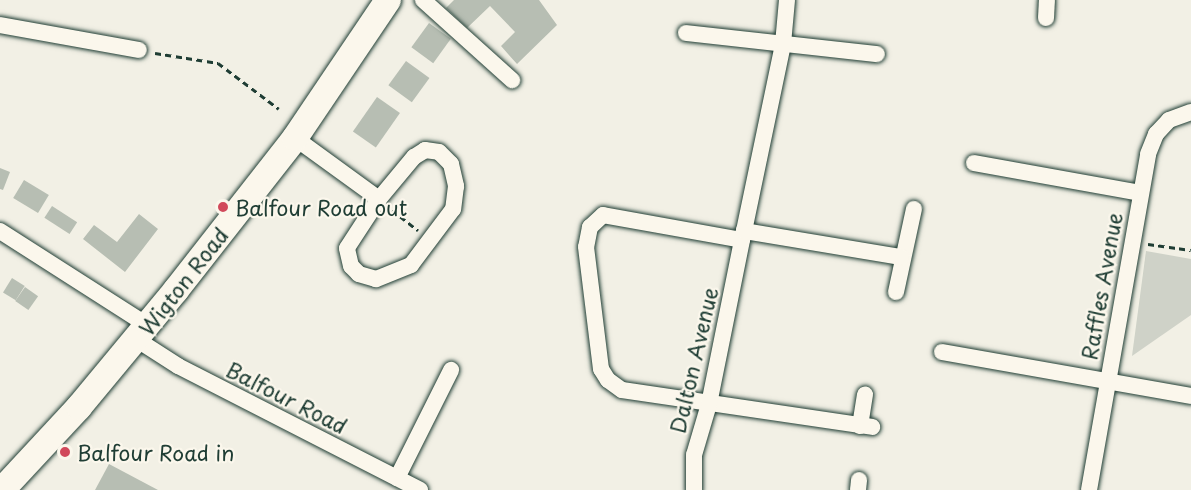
<!DOCTYPE html>
<style>
body{margin:0}
#map{position:relative;width:1191px;height:490px;overflow:hidden;background:#f2f0e5;font-family:"Playpen Sans",sans-serif}
div>[style]{position:absolute}
[style*='--x']{left:calc(var(--x)*1px);top:calc(var(--y)*1px);width:calc(var(--w)*1px);rotate:calc(var(--a)*1deg)}
.green>*{inset:0;background:#cfd2c8}
.building>*{inset:0;background:#b7beb3;transform-origin:0 0}
.path>*{height:3px;margin-top:-1.5px;transform-origin:0;background:repeating-linear-gradient(90deg,#1f3d34 0 6px,transparent 0 10.5px)}
.roads{filter:drop-shadow(0 0 2px #1f3d34) drop-shadow(0 0 2px #1f3d34)}
.minor>*{height:16px;margin:-8px;padding:0 8px;transform-origin:8px;border-radius:8px;background:#fbf7ec}
.primary>*{height:26px;margin:-13px;padding:0 13px;transform-origin:13px;border-radius:13px;background:#fbf7ec}
.dots>*{width:16px;height:16px;translate:-50% -50%;box-sizing:border-box;border:3px solid #fbf7ec;border-radius:50%}
span{translate:-50% -50%;white-space:nowrap;text-align:center;line-height:1.15;-webkit-text-stroke:4.5px #fbf7ec;paint-order:stroke}
.poi-label{font-size:21px;color:#1f3d34}
.left{translate:0 -50%;text-align:left}
.street-label{font-size:21px;color:#1f3d34}
</style>
<div id="map">
<div class="green">
<div style="clip-path:polygon(1146px 251px,1191px 259px,1191px 315px,1132px 356px)"></div>
</div>
<div class="building">
<div style="clip-path:polygon(454px 0,539px 0,557px 25px,517px 64px,501px 46px,515px 32px,490px 6px,467px 28px,446px 8px)"></div>
<div style="left:429px;top:23px;width:27px;height:30px;rotate:36deg"></div>
<div style="left:406px;top:61px;width:29px;height:30px;rotate:36deg"></div>
<div style="left:377px;top:97px;width:28px;height:42px;rotate:35deg"></div>
<div style="clip-path:polygon(0 168px,10px 172px,3px 190px,0 189px)"></div>
<div style="left:24px;top:180px;width:29px;height:21px;rotate:31deg"></div>
<div style="left:52px;top:206px;width:30px;height:14px;rotate:33deg"></div>
<div style="clip-path:polygon(139px 214px,158px 229px,125px 272px,83px 239px,94px 225px,117px 242px)"></div>
<div style="left:12px;top:278px;width:15px;height:17px;rotate:32deg"></div>
<div style="left:25px;top:287px;width:16px;height:17px;rotate:35deg"></div>
<div style="clip-path:polygon(109px 464px,158px 490px,95px 490px)"></div>
</div>
<div class="path">
<div style="--x:155;--y:53;--w:64;--a:9"></div>
<div style="--x:218;--y:63;--w:76;--a:37"></div>
<div style="--x:392;--y:210;--w:33;--a:38"></div>
<div style="--x:1148;--y:244;--w:43;--a:7.9"></div>
</div>
<div class="roads">
<div class="minor">
<div style="--x:423;--y:0;--w:120;--a:42"></div>
<div style="--x:1046;--y:18;--w:18;--a:-87"></div>
<div style="--x:0;--y:25;--w:141;--a:10.2"></div>
<div style="--x:686;--y:33;--w:192;--a:6.3"></div>
<div style="--x:295;--y:138;--w:104;--a:36"></div>
<div style="--x:425;--y:150;--w:14;--a:8"></div>
<div style="--x:439;--y:152;--w:17;--a:45"></div>
<div style="--x:451;--y:164;--w:23;--a:77"></div>
<div style="--x:456;--y:186;--w:23;--a:97"></div>
<div style="--x:453;--y:209;--w:70;--a:126.9"></div>
<div style="--x:411;--y:265;--w:38;--a:158"></div>
<div style="--x:376;--y:279;--w:18;--a:-164"></div>
<div style="--x:359;--y:274;--w:11;--a:-135"></div>
<div style="--x:351;--y:266;--w:18;--a:-103"></div>
<div style="--x:347;--y:248;--w:59;--a:-56.9"></div>
<div style="--x:379;--y:199;--w:55;--a:-50.2"></div>
<div style="--x:414;--y:157;--w:13;--a:-32"></div>
<div style="--x:974;--y:163;--w:169;--a:10.2"></div>
<div style="--x:0;--y:231;--w:174;--a:32.6"></div>
<div style="--x:744;--y:231;--w:191;--a:-78.2"></div>
<div style="--x:783;--y:44;--w:44;--a:-84.8"></div>
<div style="--x:742;--y:240;--w:141;--a:-169.8"></div>
<div style="--x:603;--y:215;--w:18;--a:137"></div>
<div style="--x:590;--y:227;--w:20;--a:101"></div>
<div style="--x:586;--y:247;--w:123;--a:83"></div>
<div style="--x:601;--y:369;--w:13;--a:58"></div>
<div style="--x:608;--y:380;--w:17;--a:36"></div>
<div style="--x:622;--y:390;--w:253;--a:8.4"></div>
<div style="--x:896;--y:292;--w:85;--a:-77.8"></div>
<div style="--x:136;--y:339;--w:50;--a:32.7"></div>
<div style="--x:178;--y:366;--w:272;--a:27.1"></div>
<div style="--x:942;--y:352;--w:253;--a:10"></div>
<div style="--x:860;--y:426;--w:32;--a:-81"></div>
<div style="--x:397;--y:478;--w:121;--a:-63.4"></div>
<div style="--x:694;--y:490;--w:35;--a:-90"></div>
<div style="--x:694;--y:455;--w:53;--a:-73.6"></div>
<div style="--x:709;--y:404;--w:177;--a:-78.6"></div>
<div style="--x:744;--y:231;--w:159;--a:9.4"></div>
<div style="--x:858;--y:490;--w:10;--a:-84"></div>
<div style="--x:1089;--y:490;--w:341;--a:-80"></div>
<div style="--x:1148;--y:154;--w:22;--a:-68"></div>
<div style="--x:1156;--y:134;--w:19;--a:-47"></div>
<div style="--x:1169;--y:120;--w:23;--a:-20"></div>
</div>
<div class="primary">
<div style="--x:2;--y:490;--w:113;--a:-47.1"></div>
<div style="--x:79;--y:407;--w:152;--a:-50.3"></div>
<div style="--x:176;--y:290;--w:193;--a:-51.9"></div>
<div style="--x:295;--y:138;--w:166;--a:-56"></div>
</div>
</div>
<div class="dots">
<div style="left:223px;top:207px;background:#d1495b"></div>
<div style="left:65px;top:452px;background:#d1495b"></div>
</div>
<div class="poi-label">
<span class="left" style="left:235px;top:207px">Balfour Road out</span>
<span class="left" style="left:77px;top:452px">Balfour Road in</span>
</div>
<div class="street-label">
<span style="left:183px;top:281px;rotate:-52deg">Wigton Road</span>
<span style="left:1101px;top:286px;rotate:-80deg">Raffles Avenue</span>
<span style="left:693px;top:360px;rotate:-77deg">Dalton Avenue</span>
<span style="left:287px;top:397px;rotate:27deg">Balfour Road</span>
</div>
</div>
